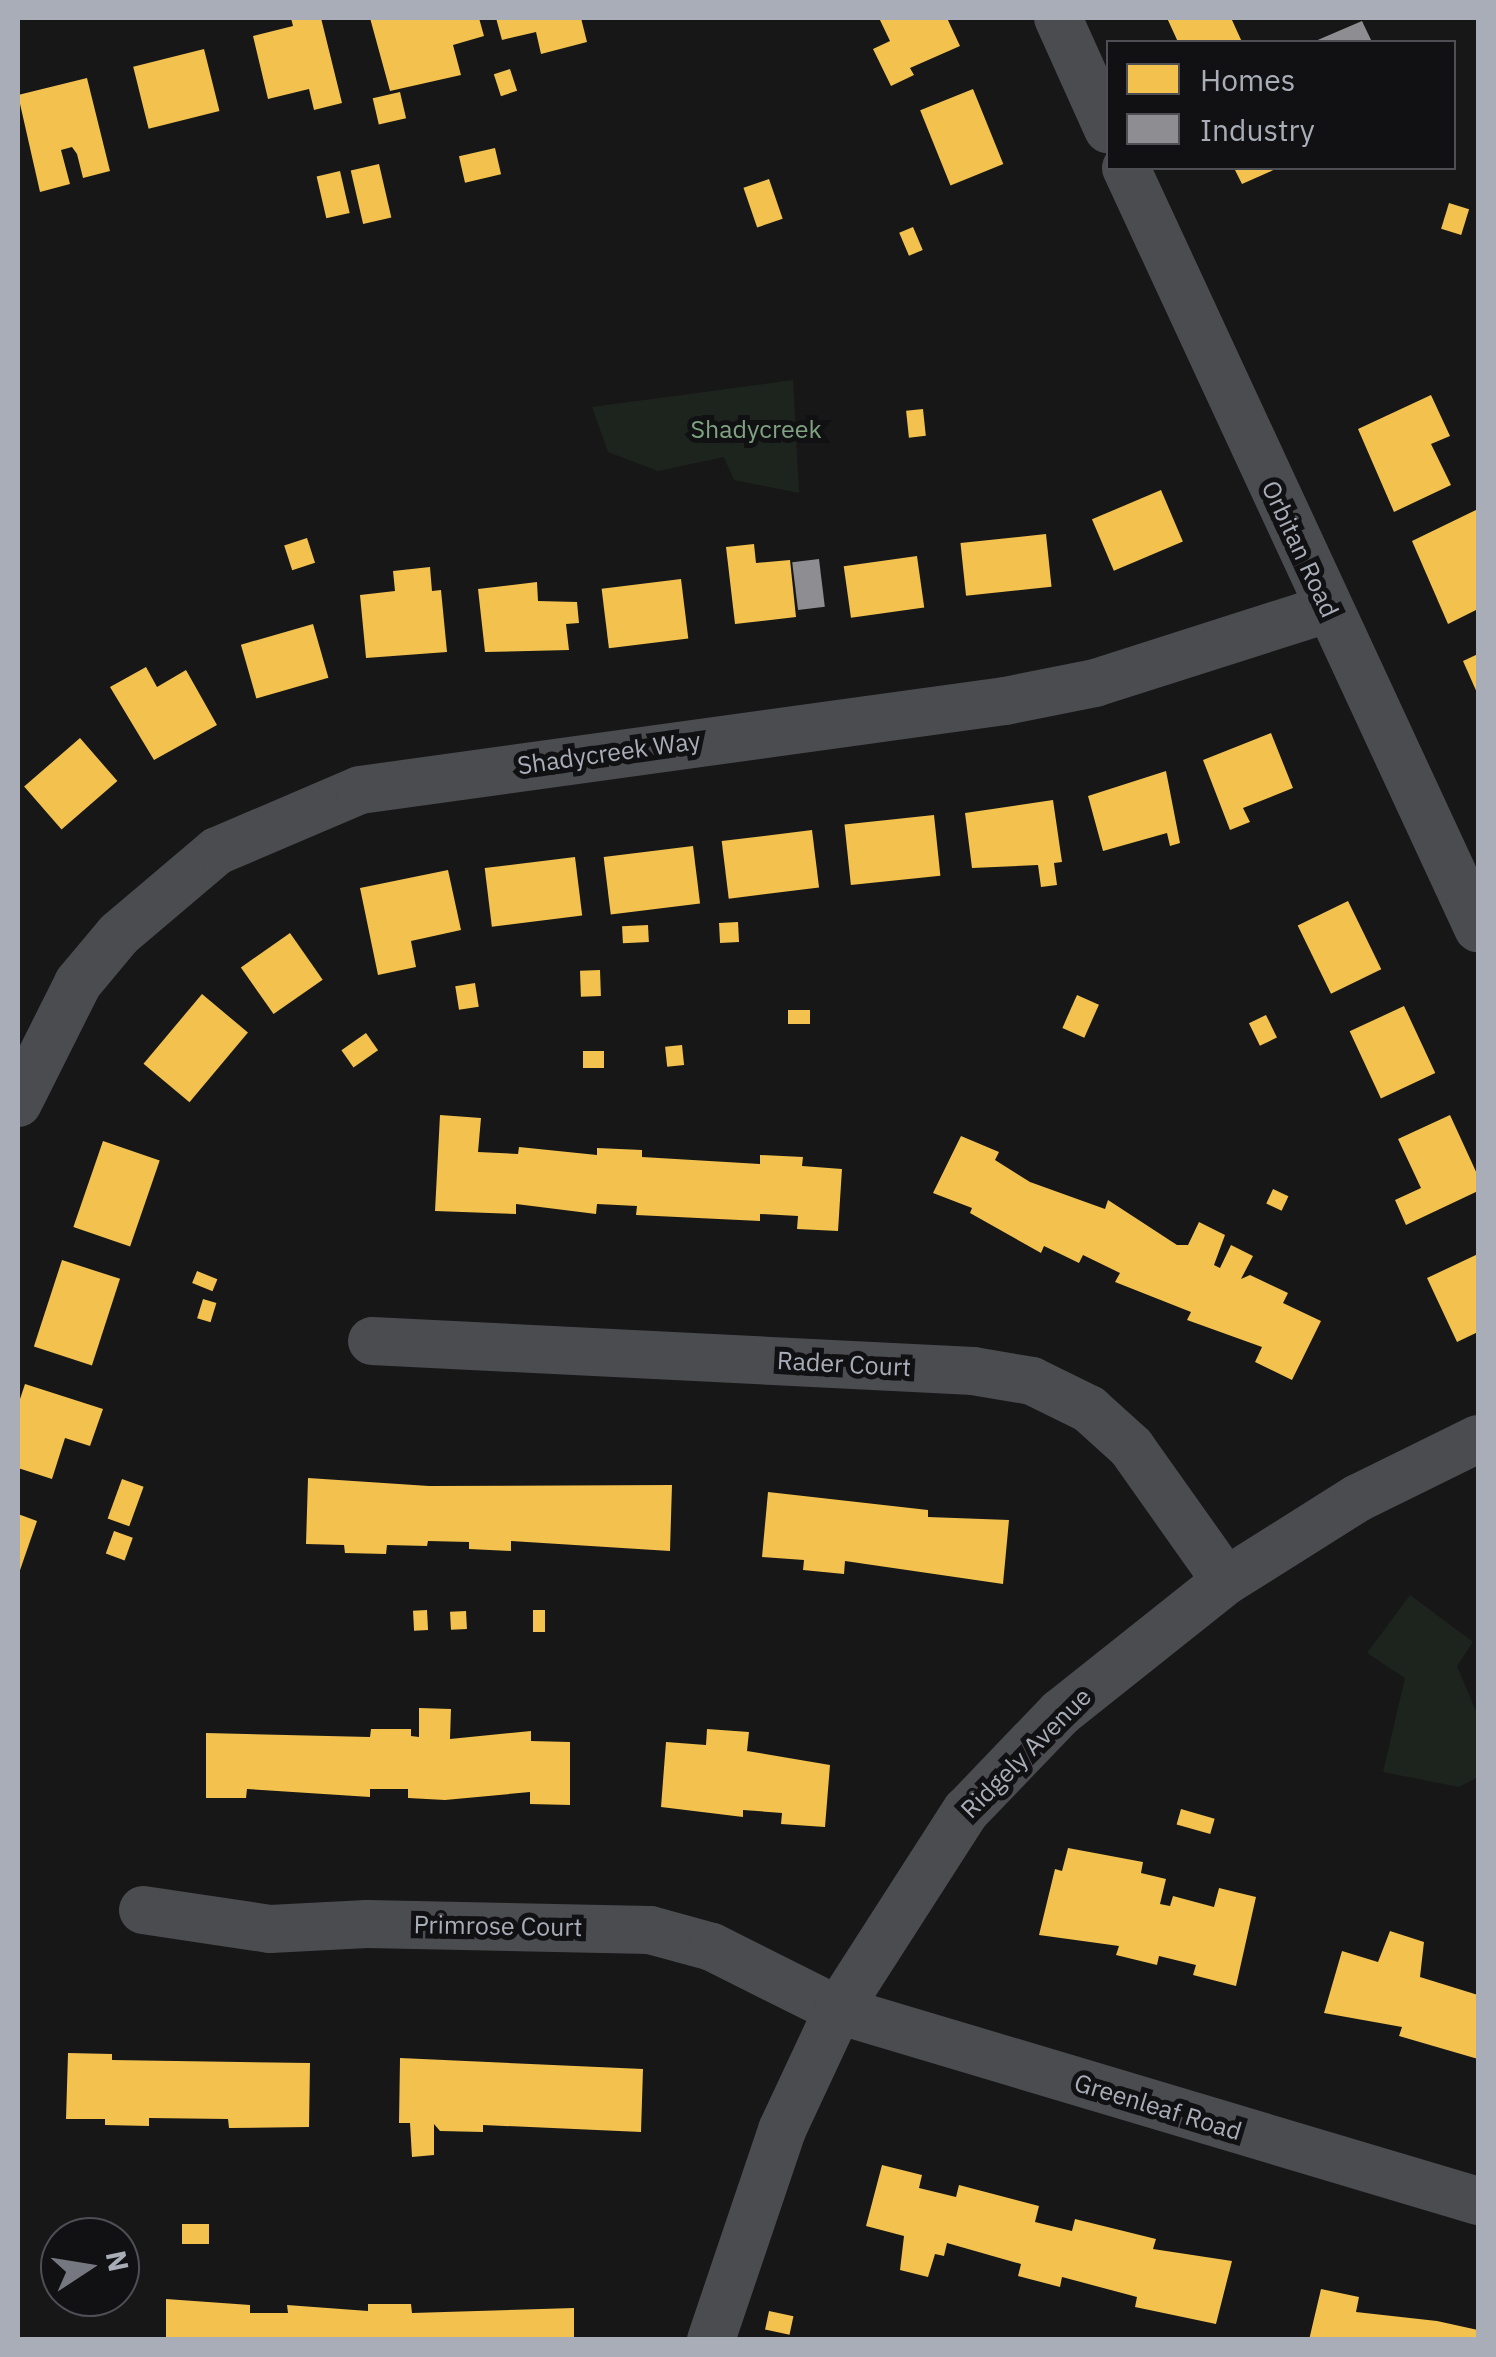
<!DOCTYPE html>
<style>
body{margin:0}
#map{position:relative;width:1496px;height:2357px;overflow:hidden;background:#171717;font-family:"IBM Plex Sans",sans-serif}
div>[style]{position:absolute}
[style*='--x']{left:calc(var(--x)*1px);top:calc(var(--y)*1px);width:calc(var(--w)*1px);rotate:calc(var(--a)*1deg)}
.green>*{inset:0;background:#1d241e}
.homes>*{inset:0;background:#f2c14e;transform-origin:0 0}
.industry>*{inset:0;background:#8d8d92;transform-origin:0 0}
.street>*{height:48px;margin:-24px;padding:0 24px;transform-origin:24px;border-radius:24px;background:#4b4c50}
span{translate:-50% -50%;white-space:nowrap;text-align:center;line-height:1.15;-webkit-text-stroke:10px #111113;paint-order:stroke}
.park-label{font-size:25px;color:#7fa381}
.street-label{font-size:25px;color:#a8adb8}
.frame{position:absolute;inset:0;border:20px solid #a8adb8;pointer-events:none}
.legend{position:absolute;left:1106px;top:40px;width:350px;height:130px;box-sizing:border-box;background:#111113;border:2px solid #4d4f55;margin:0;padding:12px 18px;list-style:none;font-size:30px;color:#a8adb8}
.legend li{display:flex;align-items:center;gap:20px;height:50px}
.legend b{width:50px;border:2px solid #4d4f55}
.north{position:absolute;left:40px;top:2217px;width:100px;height:100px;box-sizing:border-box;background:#111113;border:2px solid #4d4f55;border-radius:50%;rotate:78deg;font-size:28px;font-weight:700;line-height:40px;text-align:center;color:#a8adb8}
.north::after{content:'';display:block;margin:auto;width:35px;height:45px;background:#757880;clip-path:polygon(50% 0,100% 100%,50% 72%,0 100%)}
</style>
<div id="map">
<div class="green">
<div style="clip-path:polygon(793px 380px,799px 493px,734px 480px,724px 457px,658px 471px,608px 452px,592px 407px)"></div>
<div style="clip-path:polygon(1410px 1595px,1473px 1642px,1457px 1666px,1478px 1716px,1478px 1777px,1459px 1787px,1383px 1772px,1405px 1678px,1367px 1653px)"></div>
</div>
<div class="homes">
<div style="clip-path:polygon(291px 18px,321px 18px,342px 103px,314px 110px,309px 89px,268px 99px,253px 36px,293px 26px)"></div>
<div style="clip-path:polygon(370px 18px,479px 18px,484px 36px,453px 45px,461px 75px,390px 91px)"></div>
<div style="clip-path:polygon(496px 18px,581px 18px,587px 42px,541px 54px,536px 32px,502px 40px)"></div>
<div style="clip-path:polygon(879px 18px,947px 18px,960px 46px,910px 68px,914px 75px,891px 86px,873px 49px,890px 41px)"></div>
<div style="clip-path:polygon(1167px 18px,1238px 18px,1232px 20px,1242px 42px,1178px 42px)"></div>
<div style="left:204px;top:49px;width:64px;height:73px;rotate:76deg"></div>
<div style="left:510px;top:69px;width:23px;height:17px;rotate:72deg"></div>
<div style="clip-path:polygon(87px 78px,110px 171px,83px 178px,77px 154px,72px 147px,61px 150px,70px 184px,40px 192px,18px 95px)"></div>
<div style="left:973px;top:89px;width:81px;height:57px;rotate:68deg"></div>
<div style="left:400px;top:92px;width:27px;height:28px;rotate:77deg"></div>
<div style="left:495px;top:148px;width:27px;height:37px;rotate:77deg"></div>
<div style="left:379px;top:164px;width:55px;height:29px;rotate:77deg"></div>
<div style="clip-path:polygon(1234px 168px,1278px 168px,1242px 184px)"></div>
<div style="left:340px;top:171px;width:43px;height:24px;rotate:77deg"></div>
<div style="left:769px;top:179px;width:42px;height:27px;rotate:71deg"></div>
<div style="left:1449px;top:203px;width:21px;height:27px;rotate:17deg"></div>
<div style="left:913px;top:227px;width:25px;height:15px;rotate:67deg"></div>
<div style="clip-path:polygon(1431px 395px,1450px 436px,1431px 444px,1451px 485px,1394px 512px,1358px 429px)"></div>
<div style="left:923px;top:409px;width:27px;height:17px;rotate:84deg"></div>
<div style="left:1161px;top:490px;width:56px;height:75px;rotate:67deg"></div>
<div style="clip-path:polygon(1478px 509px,1478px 609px,1448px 624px,1412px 541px)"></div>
<div style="left:1046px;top:534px;width:53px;height:86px;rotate:84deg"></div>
<div style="left:307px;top:538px;width:26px;height:24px;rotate:72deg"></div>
<div style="clip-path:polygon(754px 544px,756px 563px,790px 560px,796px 617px,735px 624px,726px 547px)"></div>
<div style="left:917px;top:556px;width:52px;height:74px;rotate:82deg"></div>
<div style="clip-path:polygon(430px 567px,432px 591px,441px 590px,447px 652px,366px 658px,360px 595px,395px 591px,393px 571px)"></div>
<div style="left:681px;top:579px;width:60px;height:80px;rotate:83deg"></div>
<div style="clip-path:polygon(537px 582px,538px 601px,577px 602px,579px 623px,566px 624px,569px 650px,485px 652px,478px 589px)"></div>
<div style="left:313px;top:624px;width:56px;height:75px;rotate:74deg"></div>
<div style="clip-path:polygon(1478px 654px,1478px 695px,1463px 661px)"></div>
<div style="clip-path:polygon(146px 667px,157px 687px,186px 670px,217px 725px,154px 760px,110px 687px)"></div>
<div style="clip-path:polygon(1271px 733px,1293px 788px,1243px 808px,1250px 822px,1230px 830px,1203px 760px)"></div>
<div style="left:80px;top:738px;width:57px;height:74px;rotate:49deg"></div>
<div style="clip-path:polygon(1166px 771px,1180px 843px,1170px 846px,1167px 833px,1103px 851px,1088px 796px)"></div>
<div style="clip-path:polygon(1053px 800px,1062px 862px,1054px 863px,1057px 885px,1041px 887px,1038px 865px,972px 868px,965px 813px)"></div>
<div style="left:934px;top:815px;width:61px;height:90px;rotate:84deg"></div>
<div style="left:812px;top:830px;width:58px;height:91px;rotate:83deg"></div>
<div style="left:693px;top:846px;width:58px;height:90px;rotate:83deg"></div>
<div style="left:575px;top:857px;width:59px;height:91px;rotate:83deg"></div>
<div style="clip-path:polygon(448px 870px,461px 930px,411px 941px,416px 967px,378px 975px,360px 888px)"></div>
<div style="left:1348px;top:901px;width:76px;height:56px;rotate:64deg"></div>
<div style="left:738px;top:922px;width:20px;height:19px;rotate:87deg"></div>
<div style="left:648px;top:925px;width:17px;height:26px;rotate:87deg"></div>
<div style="left:290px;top:933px;width:57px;height:60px;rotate:55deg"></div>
<div style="left:600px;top:970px;width:26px;height:20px;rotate:88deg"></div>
<div style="left:475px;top:983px;width:24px;height:20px;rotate:81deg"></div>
<div style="left:202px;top:994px;width:60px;height:91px;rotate:40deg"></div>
<div style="left:1077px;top:995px;width:24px;height:36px;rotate:24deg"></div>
<div style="left:1404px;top:1006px;width:74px;height:60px;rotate:65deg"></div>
<div style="left:788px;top:1010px;width:22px;height:14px"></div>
<div style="left:1266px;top:1015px;width:25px;height:19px;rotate:64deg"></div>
<div style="left:366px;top:1033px;width:21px;height:30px;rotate:55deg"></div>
<div style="left:682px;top:1045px;width:20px;height:17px;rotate:84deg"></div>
<div style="left:583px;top:1051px;width:21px;height:17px"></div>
<div style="clip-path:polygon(440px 1115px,481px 1118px,478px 1152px,518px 1154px,519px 1147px,597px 1155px,597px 1148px,642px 1150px,642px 1157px,760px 1164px,760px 1155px,803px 1157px,802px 1166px,842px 1169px,838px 1231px,797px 1229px,798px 1216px,760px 1214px,760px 1221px,636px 1215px,637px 1206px,597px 1204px,596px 1214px,516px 1204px,516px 1214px,435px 1211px)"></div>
<div style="clip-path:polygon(1450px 1115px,1478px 1176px,1478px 1191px,1406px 1225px,1395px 1200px,1421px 1188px,1398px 1139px)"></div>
<div style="clip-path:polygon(961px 1136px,999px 1152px,995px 1160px,1030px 1182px,1105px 1209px,1108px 1200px,1177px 1245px,1188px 1245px,1199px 1222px,1225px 1235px,1214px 1265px,1220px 1268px,1231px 1245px,1253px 1256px,1241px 1279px,1250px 1275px,1288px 1293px,1283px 1303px,1321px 1321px,1292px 1380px,1255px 1362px,1262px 1347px,1187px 1320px,1191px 1312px,1115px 1282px,1120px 1273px,1083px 1255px,1079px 1263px,1044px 1246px,1041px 1253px,970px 1213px,972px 1208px,933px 1193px)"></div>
<div style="left:103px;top:1141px;width:60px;height:91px;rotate:19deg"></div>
<div style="left:1273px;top:1189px;width:17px;height:16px;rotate:25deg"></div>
<div style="clip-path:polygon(1478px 1254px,1478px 1332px,1457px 1342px,1427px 1278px)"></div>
<div style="left:62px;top:1260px;width:61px;height:91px;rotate:18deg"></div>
<div style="left:197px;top:1271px;width:22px;height:13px;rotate:22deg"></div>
<div style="left:203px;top:1299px;width:14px;height:20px;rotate:17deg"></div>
<div style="clip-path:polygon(25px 1384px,103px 1409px,90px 1446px,65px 1438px,52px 1479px,18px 1468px,18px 1405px)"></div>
<div style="clip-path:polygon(308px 1478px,429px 1486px,672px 1485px,670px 1551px,511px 1541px,511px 1551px,469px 1549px,469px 1542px,428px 1541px,427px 1546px,387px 1545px,386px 1554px,345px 1553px,344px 1545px,306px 1544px)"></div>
<div style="left:122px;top:1479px;width:23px;height:42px;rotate:20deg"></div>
<div style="clip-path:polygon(768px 1492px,928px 1510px,928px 1517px,1009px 1520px,1003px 1584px,845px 1561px,844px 1574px,803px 1570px,804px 1560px,762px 1557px)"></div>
<div style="clip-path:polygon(18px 1514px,37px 1521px,18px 1576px)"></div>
<div style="left:114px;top:1531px;width:20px;height:24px;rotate:20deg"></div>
<div style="left:427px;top:1610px;width:20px;height:14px;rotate:87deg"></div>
<div style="left:533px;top:1610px;width:12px;height:22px"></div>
<div style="left:466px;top:1611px;width:18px;height:16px;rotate:87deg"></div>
<div style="clip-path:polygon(419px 1708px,451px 1709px,450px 1739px,531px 1731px,531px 1741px,570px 1742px,570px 1805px,530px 1804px,530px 1792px,445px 1800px,408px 1798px,408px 1789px,370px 1789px,370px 1797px,247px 1789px,246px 1798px,206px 1798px,206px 1733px,370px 1737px,371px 1729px,411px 1729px,411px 1736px,419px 1737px)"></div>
<div style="clip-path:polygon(707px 1729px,749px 1732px,747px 1751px,830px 1765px,825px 1827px,781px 1824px,782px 1813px,743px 1810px,743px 1817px,661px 1807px,666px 1742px,706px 1745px)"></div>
<div style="left:1181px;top:1809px;width:35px;height:16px;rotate:16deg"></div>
<div style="clip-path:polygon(1068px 1848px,1143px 1862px,1141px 1873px,1166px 1879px,1160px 1904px,1170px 1906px,1173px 1896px,1214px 1907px,1219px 1888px,1256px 1897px,1236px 1986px,1193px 1975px,1196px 1965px,1159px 1956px,1157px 1965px,1116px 1955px,1119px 1946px,1039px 1935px,1055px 1869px,1062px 1871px)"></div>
<div style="clip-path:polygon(1390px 1931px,1424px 1942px,1420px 1977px,1478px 1995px,1478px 2059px,1399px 2036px,1402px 2027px,1324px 2013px,1342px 1951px,1378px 1962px)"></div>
<div style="clip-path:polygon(68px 2053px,112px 2054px,112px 2060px,310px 2063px,309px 2127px,229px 2128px,228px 2119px,149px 2118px,149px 2126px,105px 2125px,105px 2119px,66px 2119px)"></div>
<div style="clip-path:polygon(400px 2058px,643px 2069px,641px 2132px,483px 2125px,483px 2132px,440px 2131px,434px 2124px,434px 2155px,412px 2157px,410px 2123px,399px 2123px)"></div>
<div style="clip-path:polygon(882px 2165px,922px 2175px,919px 2188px,956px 2197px,959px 2185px,1039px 2206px,1035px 2222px,1072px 2231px,1075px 2219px,1156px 2239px,1153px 2249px,1232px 2261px,1216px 2324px,1135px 2307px,1137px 2297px,1062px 2277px,1060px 2287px,1018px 2276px,1021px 2264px,947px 2243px,944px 2256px,935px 2254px,928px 2277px,900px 2270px,904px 2236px,866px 2226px)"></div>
<div style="left:209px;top:2224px;width:20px;height:27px;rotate:90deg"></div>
<div style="clip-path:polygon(1321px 2289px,1359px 2297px,1356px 2312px,1437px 2321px,1478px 2330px,1477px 2340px,1309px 2340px)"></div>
<div style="clip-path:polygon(166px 2299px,250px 2305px,250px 2313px,288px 2313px,287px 2305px,368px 2311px,368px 2304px,411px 2304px,412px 2313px,574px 2308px,574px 2340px,166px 2340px)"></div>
<div style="left:769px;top:2311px;width:25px;height:19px;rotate:12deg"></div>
</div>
<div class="industry">
<div style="clip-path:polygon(1362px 21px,1372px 42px,1313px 42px)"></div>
<div style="left:819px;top:559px;width:48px;height:27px;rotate:83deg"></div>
</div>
<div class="street">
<div style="--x:1058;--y:18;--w:122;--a:65.8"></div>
<div style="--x:1126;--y:168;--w:838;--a:65.15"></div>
<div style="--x:18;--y:1103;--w:134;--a:-63.4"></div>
<div style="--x:78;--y:983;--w:64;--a:-50.1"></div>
<div style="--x:119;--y:934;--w:128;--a:-40.3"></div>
<div style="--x:217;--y:851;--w:155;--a:-23.1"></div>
<div style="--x:360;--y:790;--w:651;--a:-7.86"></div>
<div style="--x:1005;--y:701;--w:92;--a:-11.3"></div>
<div style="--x:1095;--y:683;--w:244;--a:-17.7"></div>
<div style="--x:372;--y:1341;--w:602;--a:2.86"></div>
<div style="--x:973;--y:1371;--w:60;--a:9.6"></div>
<div style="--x:1032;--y:1381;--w:64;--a:26.2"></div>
<div style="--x:1089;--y:1409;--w:57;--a:42.1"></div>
<div style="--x:1131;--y:1447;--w:164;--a:54.7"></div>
<div style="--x:143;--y:1910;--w:128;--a:8.5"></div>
<div style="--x:270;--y:1929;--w:97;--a:-3"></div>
<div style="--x:367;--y:1924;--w:283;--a:1.2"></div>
<div style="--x:650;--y:1930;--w:64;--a:15.3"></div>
<div style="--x:712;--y:1947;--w:141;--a:26.6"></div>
<div style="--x:838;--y:2010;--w:668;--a:16.62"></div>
<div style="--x:711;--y:2340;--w:222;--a:-71.3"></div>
<div style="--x:782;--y:2130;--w:132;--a:-65"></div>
<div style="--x:838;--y:2010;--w:237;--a:-57.3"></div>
<div style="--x:966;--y:1811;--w:136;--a:-46.2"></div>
<div style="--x:1060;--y:1713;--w:212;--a:-38.5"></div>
<div style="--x:1226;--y:1581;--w:156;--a:-32.2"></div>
<div style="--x:1358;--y:1498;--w:134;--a:-26.2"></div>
</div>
<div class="park-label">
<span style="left:756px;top:429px">Shadycreek</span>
</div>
<div class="street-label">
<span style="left:1300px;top:549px;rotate:65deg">Orbitan Road</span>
<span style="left:609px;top:753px;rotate:-8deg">Shadycreek Way</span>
<span style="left:844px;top:1364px;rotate:3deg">Rader Court</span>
<span style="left:1026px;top:1753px;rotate:-45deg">Ridgely Avenue</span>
<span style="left:498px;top:1926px;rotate:1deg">Primrose Court</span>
<span style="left:1158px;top:2107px;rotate:17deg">Greenleaf Road</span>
</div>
<div class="frame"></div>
<ul class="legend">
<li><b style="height:28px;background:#f2c14e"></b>Homes</li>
<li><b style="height:28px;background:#8d8d92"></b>Industry</li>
</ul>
<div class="north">N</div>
</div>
